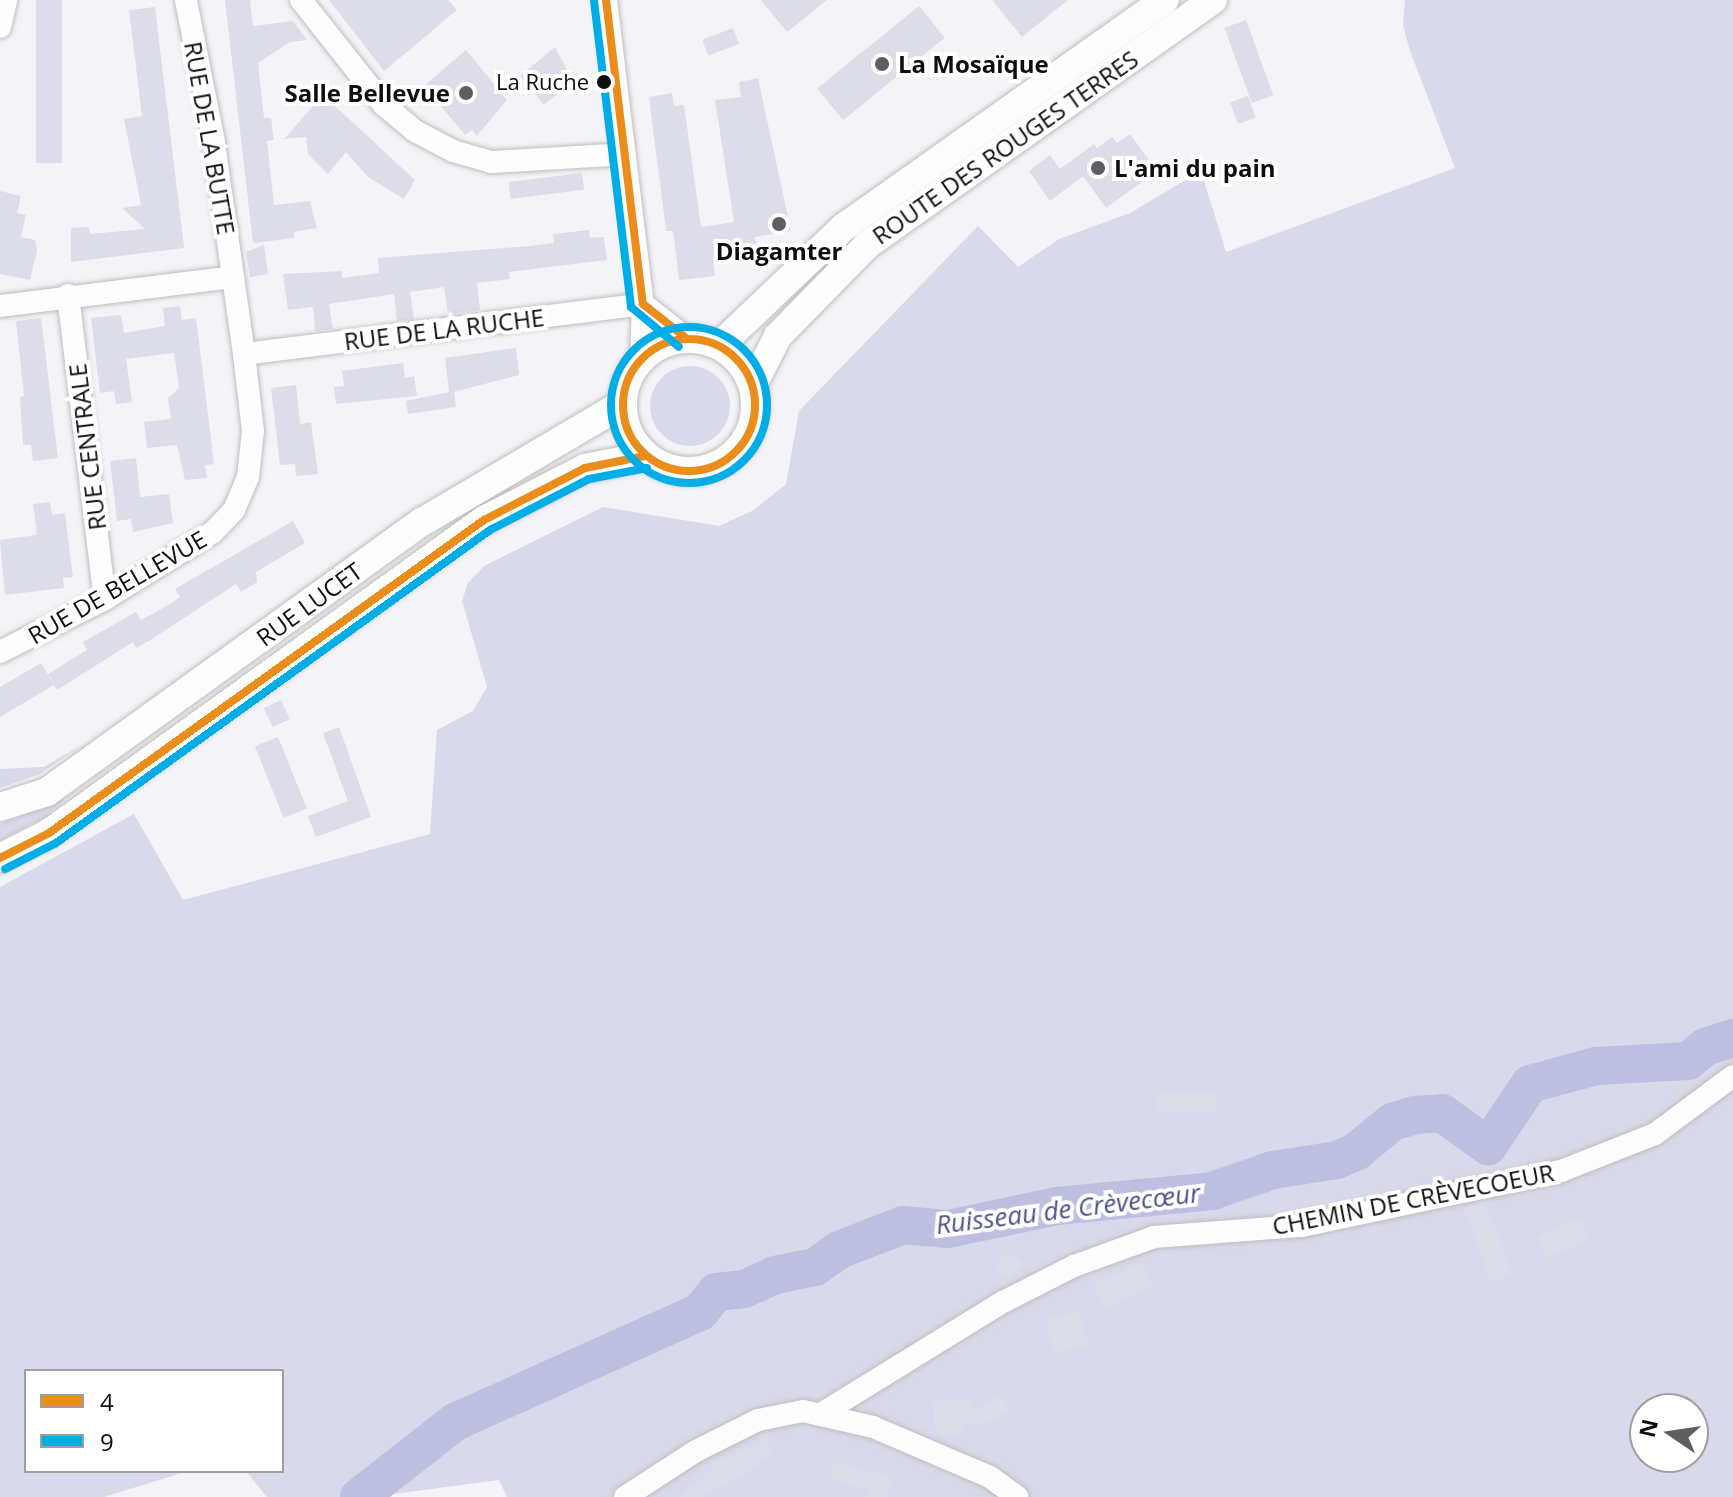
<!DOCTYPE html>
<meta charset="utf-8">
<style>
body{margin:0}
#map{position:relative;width:1733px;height:1497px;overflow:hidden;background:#f3f3f8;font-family:"Open Sans",sans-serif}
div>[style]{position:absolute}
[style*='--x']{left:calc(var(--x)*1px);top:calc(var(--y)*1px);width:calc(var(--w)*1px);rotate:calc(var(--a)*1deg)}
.green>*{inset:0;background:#d8d9ea}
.round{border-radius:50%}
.river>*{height:38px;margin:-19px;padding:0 19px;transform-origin:19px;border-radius:19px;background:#bcbfe0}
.building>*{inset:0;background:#dcdde8;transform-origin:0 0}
.roads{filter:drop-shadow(0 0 2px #bebec1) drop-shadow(0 0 2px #bebec1)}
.minor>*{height:22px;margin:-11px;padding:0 11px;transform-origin:11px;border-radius:11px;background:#fdfdfe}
.major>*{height:28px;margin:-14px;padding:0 14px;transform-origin:14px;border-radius:14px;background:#fdfdfe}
.major>.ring{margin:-14px;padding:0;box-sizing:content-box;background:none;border:28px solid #fdfdfe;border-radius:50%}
.bus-1>*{height:8px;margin:-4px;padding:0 4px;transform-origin:4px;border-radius:4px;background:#ea8d1b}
.bus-1>.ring{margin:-4px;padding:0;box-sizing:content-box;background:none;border:8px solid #ea8d1b;border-radius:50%}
.bus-2>*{height:8px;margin:-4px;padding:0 4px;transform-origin:4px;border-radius:4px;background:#01ade7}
.bus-2>.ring{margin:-4px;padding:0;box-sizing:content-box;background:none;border:8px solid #01ade7;border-radius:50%}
.dots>*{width:22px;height:22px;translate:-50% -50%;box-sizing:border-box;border:4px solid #fff;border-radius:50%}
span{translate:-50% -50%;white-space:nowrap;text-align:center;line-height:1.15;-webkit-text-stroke:8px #fff;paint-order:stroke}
.bus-label{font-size:22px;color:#0e0e11}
.right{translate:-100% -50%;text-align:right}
.poi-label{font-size:24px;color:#0e0e11;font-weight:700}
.left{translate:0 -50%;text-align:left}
.street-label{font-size:24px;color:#0e0e11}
.water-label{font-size:26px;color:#4f508b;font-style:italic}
.legend{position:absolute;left:24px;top:1369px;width:260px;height:104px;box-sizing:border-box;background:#fff;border:2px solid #9f9fa0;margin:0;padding:10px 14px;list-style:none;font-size:24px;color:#0e0e11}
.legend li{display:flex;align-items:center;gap:16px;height:40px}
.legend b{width:40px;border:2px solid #9f9fa0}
.north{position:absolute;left:1629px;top:1393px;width:80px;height:80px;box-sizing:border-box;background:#fff;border:2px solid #9f9fa0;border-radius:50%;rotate:283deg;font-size:22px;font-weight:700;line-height:32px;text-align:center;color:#0e0e11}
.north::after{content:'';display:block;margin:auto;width:28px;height:36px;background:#5e5e62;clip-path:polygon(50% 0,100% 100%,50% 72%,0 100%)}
</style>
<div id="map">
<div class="green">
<div style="clip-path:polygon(evenodd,1405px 0,1733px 0,1733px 1497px,507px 1497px,499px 1480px,371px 1497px,267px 1497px,246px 1471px,282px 1471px,282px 1371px,26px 1371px,26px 1471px,188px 1471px,104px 1497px,0 1497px,0 887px,134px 814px,183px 900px,430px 834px,437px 730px,473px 711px,487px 687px,462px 601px,468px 583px,484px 566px,603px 507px,719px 526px,754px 510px,786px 484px,799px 411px,978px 226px,1018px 267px,1059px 239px,1130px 213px,1201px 171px,1226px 252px,1455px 168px,1410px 51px,1403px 26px,1405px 0,1645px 1409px,1693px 1409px,1693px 1457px,1645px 1457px,1645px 1409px)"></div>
<div class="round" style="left:650px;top:366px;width:80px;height:80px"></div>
<div style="clip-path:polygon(82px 745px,40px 774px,0 788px,0 769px,44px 767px)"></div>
<div style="clip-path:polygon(66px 798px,45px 817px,0 841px,0 824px)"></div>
</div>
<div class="river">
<div style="--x:359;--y:1497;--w:122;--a:-38"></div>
<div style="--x:455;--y:1422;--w:269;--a:-24.2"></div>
<div style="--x:700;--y:1312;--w:26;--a:-51"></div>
<div style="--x:716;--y:1292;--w:28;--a:-6"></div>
<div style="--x:744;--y:1289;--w:34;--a:-24"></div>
<div style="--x:775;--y:1275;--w:41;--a:-11.3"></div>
<div style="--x:815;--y:1267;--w:29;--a:-35"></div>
<div style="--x:839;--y:1250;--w:69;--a:-21.3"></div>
<div style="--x:903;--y:1225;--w:45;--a:5.1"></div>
<div style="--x:948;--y:1229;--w:111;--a:-11.9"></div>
<div style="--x:1057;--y:1206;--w:156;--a:-5.5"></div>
<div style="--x:1212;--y:1191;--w:65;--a:-19"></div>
<div style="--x:1273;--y:1170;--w:65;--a:-8.9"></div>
<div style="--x:1337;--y:1160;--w:22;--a:-24"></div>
<div style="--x:1357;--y:1151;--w:45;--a:-39.6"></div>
<div style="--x:1392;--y:1122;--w:24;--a:-17"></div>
<div style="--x:1415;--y:1115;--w:27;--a:-4"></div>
<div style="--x:1442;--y:1113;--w:57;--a:35.7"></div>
<div style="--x:1488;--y:1146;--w:75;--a:-55.9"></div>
<div style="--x:1530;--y:1084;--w:68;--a:-15.3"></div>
<div style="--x:1596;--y:1066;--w:92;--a:-3.1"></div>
<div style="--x:1688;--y:1061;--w:22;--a:-39"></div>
<div style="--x:1705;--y:1047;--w:29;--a:-18"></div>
</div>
<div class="building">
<div style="left:36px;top:0;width:26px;height:163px"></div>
<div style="clip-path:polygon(225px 0,250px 0,253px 26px,293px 21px,307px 40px,290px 42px,258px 63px,264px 118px,271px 118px,274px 140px,267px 141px,274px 205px,310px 201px,317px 228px,294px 232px,294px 238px,253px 243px)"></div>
<div style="clip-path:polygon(329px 0,448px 0,457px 10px,384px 71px)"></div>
<div style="clip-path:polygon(761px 0,827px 0,787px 32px)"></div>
<div style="clip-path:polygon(992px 0,1068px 0,1022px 37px)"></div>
<div style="left:919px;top:6px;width:41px;height:131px;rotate:51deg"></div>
<div style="clip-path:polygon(155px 7px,184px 248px,71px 262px,71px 228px,89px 227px,90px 234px,145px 229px,122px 208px,141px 205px,124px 119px,142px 116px,129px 10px)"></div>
<div style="left:1246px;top:20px;width:80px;height:23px;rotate:70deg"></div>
<div style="left:733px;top:28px;width:17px;height:33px;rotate:69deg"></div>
<div style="clip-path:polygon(555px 47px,573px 81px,544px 105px,520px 76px)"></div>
<div style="clip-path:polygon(466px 50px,507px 100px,477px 136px,472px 130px,465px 135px,424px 86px)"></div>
<div style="clip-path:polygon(758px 78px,791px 231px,755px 237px,758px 254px,713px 263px,715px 276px,679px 280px,673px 231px,666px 231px,649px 97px,672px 93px,674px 106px,684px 105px,701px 227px,734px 222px,715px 100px,741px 97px,739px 82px)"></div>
<div style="clip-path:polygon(323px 95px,415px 180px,404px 199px,368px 177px,346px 152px,328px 174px,308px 154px,306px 137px,284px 139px)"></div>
<div style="left:1248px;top:96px;width:23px;height:19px;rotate:70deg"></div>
<div style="clip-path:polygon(1130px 134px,1157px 171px,1106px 208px,1083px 176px,1050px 201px,1029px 171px,1050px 155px,1060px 169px,1094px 144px,1097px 148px,1112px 137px,1117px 143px)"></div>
<div style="left:582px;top:173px;width:17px;height:74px;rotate:83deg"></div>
<div style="clip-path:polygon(0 191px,21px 196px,17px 213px,26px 215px,21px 237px,35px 240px,37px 251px,30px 280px,0 274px)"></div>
<div style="clip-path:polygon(589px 230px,590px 238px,604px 237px,607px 260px,509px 272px,510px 279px,477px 283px,480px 310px,448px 314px,444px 287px,410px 292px,414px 319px,397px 321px,394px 294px,329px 304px,333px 329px,315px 331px,313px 307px,288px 310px,283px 274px,342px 271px,342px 278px,379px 273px,378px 258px,529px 246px,554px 243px,553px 234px)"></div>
<div style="clip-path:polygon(264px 245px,268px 274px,250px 277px,246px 252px)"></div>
<div style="clip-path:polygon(180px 306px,182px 320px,196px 318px,214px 464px,205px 465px,207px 478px,185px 480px,177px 445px,147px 448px,144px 422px,171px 419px,168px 398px,179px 388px,174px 353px,126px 359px,132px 402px,116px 404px,114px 391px,100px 393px,91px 318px,121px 315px,124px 333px,165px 326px,163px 308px)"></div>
<div style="clip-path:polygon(41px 318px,58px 458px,33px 461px,31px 445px,23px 445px,20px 397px,24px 396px,16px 321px)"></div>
<div style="clip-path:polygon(516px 348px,519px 375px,454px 392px,456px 407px,408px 414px,406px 401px,449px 392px,445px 358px)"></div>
<div style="clip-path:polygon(403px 363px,405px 378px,414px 376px,417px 396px,336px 404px,334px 387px,344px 386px,342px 371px)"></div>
<div style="clip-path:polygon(296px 385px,300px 424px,311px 422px,318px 474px,296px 476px,295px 464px,280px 465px,271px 388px)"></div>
<div style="clip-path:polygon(136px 458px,140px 497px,169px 494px,173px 523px,133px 532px,131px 519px,117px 521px,110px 461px)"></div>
<div style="clip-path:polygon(50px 502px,52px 515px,65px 513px,73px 577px,63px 578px,64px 588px,5px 595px,0 540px,37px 535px,33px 504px)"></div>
<div style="clip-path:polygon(293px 521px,305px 543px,256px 572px,257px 582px,241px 592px,236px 584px,152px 639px,136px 648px,133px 642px,57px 690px,48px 674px,87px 650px,83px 642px,136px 612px,141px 620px,170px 604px,180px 597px,175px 589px)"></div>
<div style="clip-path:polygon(41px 663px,54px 685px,0 717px,0 687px)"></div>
<div style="left:281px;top:700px;width:21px;height:19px;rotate:65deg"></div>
<div style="clip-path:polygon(339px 727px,371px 817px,316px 837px,308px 816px,348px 801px,323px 733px)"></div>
<div style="left:278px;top:737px;width:77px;height:25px;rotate:68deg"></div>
<div style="clip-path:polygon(1177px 1091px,1216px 1093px,1217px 1111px,1156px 1111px,1156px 1094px)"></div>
<div style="left:1485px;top:1201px;width:78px;height:23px;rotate:69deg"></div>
<div style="left:1581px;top:1218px;width:24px;height:48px;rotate:68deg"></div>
<div style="clip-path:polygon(1010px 1253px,1023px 1264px,1012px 1276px,1003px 1277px,995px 1262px)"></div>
<div style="left:1142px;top:1262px;width:26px;height:54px;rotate:65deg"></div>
<div style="left:1080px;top:1311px;width:35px;height:35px;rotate:77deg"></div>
<div style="clip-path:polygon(1001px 1395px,1010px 1411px,989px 1422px,963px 1425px,963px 1433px,953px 1437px,935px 1435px,933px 1401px,972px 1400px,972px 1411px)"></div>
<div style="clip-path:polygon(766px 1438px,773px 1454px,756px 1461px,760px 1467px,702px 1497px,678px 1497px,710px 1472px,713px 1463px)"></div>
<div style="clip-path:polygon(834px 1462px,893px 1477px,887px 1497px,867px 1497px,869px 1490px,830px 1480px)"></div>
</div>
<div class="roads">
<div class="minor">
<div style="--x:301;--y:0;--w:134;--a:51.7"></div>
<div style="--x:384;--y:105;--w:40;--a:40"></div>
<div style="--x:415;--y:131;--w:43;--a:27.8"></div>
<div style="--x:453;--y:151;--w:40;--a:16"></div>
<div style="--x:491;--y:162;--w:134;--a:-3.4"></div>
<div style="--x:606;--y:0;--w:306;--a:83.1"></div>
<div style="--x:643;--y:304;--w:54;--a:92.1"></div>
<div style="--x:0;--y:27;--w:28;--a:-77"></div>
<div style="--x:68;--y:295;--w:306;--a:83.1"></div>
<div style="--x:643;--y:304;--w:55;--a:38.3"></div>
<div style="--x:0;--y:306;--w:235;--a:-7.1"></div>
<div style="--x:244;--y:354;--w:402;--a:-7.1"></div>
<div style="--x:0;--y:652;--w:118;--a:-26.8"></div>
<div style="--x:105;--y:599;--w:127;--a:-31.8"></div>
<div style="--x:213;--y:532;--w:30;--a:-46"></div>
<div style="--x:234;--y:510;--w:36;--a:-67"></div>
<div style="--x:248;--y:477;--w:46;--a:-83.8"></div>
<div style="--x:253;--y:431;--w:78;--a:-96.7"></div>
<div style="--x:244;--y:354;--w:214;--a:-98.1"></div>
<div style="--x:214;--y:142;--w:145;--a:-101.2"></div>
<div style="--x:824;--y:1412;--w:210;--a:-31.6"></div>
<div style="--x:1003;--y:1302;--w:80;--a:-26.9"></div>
<div style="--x:1074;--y:1266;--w:85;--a:-19.9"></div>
<div style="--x:1154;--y:1237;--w:148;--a:-4.3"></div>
<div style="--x:1302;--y:1226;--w:265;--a:-12"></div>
<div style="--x:1561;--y:1171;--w:101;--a:-21.5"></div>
<div style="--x:1655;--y:1134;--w:97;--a:-36.6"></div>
<div style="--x:625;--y:1497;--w:85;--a:-32.9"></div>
<div style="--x:696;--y:1451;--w:69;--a:-26.6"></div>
<div style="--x:758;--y:1420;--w:46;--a:-11.3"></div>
<div style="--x:803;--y:1411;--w:72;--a:12.9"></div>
<div style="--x:873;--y:1427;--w:127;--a:23.1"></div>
<div style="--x:990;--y:1477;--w:34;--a:36"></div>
</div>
<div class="major">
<div class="ring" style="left:623px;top:339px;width:104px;height:104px"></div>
<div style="--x:720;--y:345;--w:171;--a:-43.6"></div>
<div style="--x:844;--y:227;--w:393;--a:-35.3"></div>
<div style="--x:753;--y:385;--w:55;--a:-63"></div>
<div style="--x:778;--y:336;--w:127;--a:-45.6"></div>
<div style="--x:867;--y:245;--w:424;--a:-35.3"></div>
<div style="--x:0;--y:807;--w:49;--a:-17.7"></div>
<div style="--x:47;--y:792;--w:462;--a:-35.8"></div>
<div style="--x:422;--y:522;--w:232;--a:-30.5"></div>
<div style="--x:0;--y:858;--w:55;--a:-27"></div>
<div style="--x:49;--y:833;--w:536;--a:-35.74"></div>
<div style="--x:484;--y:520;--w:114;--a:-27.2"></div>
<div style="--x:585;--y:468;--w:61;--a:-11.3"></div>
</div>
</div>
<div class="bus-1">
<div style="--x:606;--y:0;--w:306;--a:83.1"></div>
<div style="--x:643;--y:304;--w:55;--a:38.3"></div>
<div class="ring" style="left:623px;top:339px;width:124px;height:124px"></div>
<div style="--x:0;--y:858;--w:55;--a:-27"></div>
<div style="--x:49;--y:833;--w:536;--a:-35.74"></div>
<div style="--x:484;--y:520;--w:114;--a:-27.2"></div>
<div style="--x:585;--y:468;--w:61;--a:-11.3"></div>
</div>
<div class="bus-2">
<div style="--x:594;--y:1;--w:308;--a:83.1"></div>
<div style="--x:631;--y:307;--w:62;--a:39.8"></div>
<div class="ring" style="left:611px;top:327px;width:148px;height:148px"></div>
<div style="--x:5;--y:869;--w:57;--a:-27"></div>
<div style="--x:56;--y:843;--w:535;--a:-35.8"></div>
<div style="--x:490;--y:530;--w:111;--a:-27.3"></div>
<div style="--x:589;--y:479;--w:59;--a:-10.7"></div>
</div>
<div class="dots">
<div style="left:882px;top:64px;background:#5e5e62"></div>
<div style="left:604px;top:82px;background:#0e0e11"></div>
<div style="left:466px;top:93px;background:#5e5e62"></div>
<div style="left:1098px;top:168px;background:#5e5e62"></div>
<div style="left:779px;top:224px;background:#5e5e62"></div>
</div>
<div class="bus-label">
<span class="right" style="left:589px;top:82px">La Ruche</span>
</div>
<div class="poi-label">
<span class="left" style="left:898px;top:64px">La Mosaïque</span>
<span class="right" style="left:450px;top:93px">Salle Bellevue</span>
<span class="left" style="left:1114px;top:168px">L'ami du pain</span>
<span style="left:779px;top:251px">Diagamter</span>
</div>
<div class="street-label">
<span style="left:210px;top:138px;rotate:80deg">RUE DE LA BUTTE</span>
<span style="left:1005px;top:147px;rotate:-35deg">ROUTE DES ROUGES TERRES</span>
<span style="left:444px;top:329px;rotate:-7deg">RUE DE LA RUCHE</span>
<span style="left:87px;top:447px;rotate:-97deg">RUE CENTRALE</span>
<span style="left:117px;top:587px;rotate:-30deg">RUE DE BELLEVUE</span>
<span style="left:309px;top:604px;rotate:-36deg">RUE LUCET</span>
<span style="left:1413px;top:1199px;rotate:-11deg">CHEMIN DE CRÈVECOEUR</span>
</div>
<div class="water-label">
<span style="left:1068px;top:1209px;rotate:-7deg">Ruisseau de Crèvecœur</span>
</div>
<ul class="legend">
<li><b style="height:10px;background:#ea8d1b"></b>4</li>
<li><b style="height:10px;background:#01ade7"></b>9</li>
</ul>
<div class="north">N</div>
</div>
